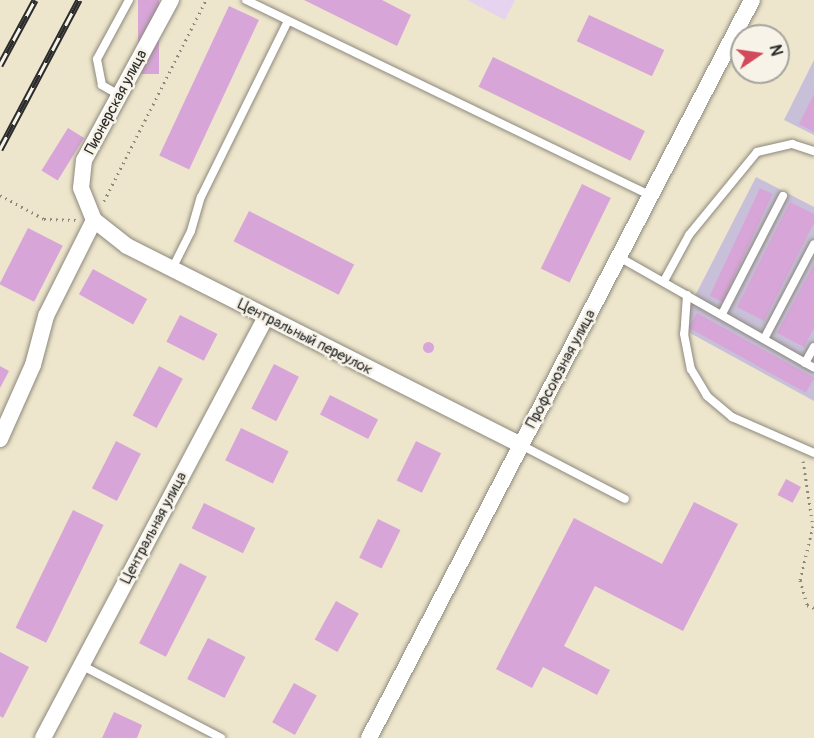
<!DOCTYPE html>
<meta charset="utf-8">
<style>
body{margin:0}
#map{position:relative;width:814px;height:738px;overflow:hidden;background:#eee6cc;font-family:Pangolin,sans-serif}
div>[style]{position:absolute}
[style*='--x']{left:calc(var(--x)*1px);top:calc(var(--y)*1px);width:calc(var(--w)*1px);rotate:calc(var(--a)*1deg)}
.built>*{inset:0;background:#e6d3f0}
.industrial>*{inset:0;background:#c8c0d8}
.building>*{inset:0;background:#d7a5d8;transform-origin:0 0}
.round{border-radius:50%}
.path>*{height:3px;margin-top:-1.5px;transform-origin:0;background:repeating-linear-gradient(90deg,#8c887c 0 1.5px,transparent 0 6px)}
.roads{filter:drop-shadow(0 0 2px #8c887c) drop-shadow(0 0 2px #8c887c)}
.lane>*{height:8px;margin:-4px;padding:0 4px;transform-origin:4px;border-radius:4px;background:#fff}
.street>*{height:16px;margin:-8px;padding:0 8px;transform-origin:8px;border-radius:8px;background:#fff}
.rail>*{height:7px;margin-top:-3.5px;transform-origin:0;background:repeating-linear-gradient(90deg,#f7f3e8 0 14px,#2b2b2b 0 28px);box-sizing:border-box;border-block:2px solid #2b2b2b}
span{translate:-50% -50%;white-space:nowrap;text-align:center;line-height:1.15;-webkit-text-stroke:5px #f7f3e8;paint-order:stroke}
.street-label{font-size:15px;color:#2b2b2b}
.north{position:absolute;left:730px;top:24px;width:60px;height:60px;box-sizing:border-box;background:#f7f3e8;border:2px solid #a5a39c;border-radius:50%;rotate:77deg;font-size:16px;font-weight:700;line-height:24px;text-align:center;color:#2b2b2b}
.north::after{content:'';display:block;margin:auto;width:21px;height:27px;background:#d1495b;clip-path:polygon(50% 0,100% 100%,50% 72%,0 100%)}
</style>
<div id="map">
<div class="built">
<div style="clip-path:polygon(467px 0,515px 0,505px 20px)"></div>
</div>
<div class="industrial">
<div style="clip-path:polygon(814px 60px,814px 135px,784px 120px)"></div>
<div style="clip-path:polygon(756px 177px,814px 207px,814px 401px,679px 327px)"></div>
</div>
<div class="building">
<div style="left:138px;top:0;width:21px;height:74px"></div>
<div style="clip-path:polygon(304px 0,382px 0,411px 15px,397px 46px)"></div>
<div style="left:229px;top:6px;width:33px;height:165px;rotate:25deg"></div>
<div style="left:589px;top:15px;width:83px;height:29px;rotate:25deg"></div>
<div style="left:493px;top:57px;width:169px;height:33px;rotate:26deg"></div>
<div style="clip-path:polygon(814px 94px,814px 132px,799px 124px)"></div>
<div style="left:68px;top:128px;width:19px;height:50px;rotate:32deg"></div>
<div style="left:582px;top:184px;width:32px;height:94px;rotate:26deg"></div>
<div style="left:760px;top:188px;width:14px;height:119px;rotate:25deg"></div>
<div style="clip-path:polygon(790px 202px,814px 214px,814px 223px,764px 321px,737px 307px)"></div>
<div style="left:249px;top:211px;width:118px;height:34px;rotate:27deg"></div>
<div style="left:28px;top:228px;width:39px;height:63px;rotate:27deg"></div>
<div style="clip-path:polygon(814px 264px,814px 328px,804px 347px,777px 333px)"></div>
<div style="left:93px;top:269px;width:62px;height:29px;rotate:29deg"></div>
<div style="left:697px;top:313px;width:134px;height:17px;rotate:29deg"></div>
<div style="left:180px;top:315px;width:42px;height:30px;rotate:27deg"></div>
<div class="round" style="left:422.5px;top:341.5px;width:11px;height:11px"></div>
<div style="left:274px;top:364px;width:28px;height:50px;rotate:27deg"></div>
<div style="clip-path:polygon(0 366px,9px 371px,0 388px)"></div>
<div style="left:159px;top:366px;width:27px;height:56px;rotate:28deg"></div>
<div style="left:330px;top:395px;width:54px;height:22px;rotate:27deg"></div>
<div style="left:241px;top:428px;width:53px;height:36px;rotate:26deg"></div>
<div style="left:116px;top:441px;width:28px;height:53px;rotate:27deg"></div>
<div style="left:416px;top:441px;width:28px;height:44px;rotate:26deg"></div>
<div style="left:786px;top:479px;width:17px;height:18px;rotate:28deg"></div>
<div style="clip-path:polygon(694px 502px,738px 524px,683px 631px,595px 586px,564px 646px,610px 670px,597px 695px,543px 667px,532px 688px,496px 669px,574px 518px,662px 564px)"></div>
<div style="left:204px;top:503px;width:57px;height:28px;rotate:26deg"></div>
<div style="left:73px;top:510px;width:34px;height:131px;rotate:26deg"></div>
<div style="left:378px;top:519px;width:25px;height:43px;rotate:26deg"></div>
<div style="left:180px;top:563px;width:30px;height:90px;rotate:27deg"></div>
<div style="left:336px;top:601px;width:26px;height:44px;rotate:29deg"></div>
<div style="left:208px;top:638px;width:42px;height:46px;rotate:27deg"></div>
<div style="clip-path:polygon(0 652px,29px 667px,3px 718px,0 716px)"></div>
<div style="left:294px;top:683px;width:26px;height:45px;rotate:29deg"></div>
<div style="clip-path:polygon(114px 712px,142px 725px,137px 738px,102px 738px)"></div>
</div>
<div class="path">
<div style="--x:0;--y:195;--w:50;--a:28.6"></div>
<div style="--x:44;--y:219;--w:32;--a:2"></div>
<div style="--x:104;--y:201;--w:225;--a:-63.1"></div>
<div style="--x:803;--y:461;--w:66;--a:81.3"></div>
<div style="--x:813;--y:526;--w:56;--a:103.5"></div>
<div style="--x:800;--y:580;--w:26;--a:74"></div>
<div style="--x:807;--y:605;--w:8;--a:23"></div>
</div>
<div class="roads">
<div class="lane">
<div style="--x:246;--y:0;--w:449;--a:25.8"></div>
<div style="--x:119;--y:95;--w:20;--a:-150"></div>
<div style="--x:102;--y:85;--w:26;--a:-101"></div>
<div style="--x:97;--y:59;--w:67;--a:-61.5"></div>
<div style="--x:619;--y:257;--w:224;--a:29.6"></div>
<div style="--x:172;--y:269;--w:42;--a:-63.4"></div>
<div style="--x:191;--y:231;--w:35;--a:-74"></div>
<div style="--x:201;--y:197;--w:196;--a:-63.7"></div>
<div style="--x:664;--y:281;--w:52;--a:-61.5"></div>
<div style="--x:689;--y:235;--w:107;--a:-50.7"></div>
<div style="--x:757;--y:152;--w:36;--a:-13"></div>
<div style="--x:792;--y:144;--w:23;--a:18"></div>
<div style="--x:687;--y:295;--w:39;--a:94"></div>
<div style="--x:684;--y:334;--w:36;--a:79"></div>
<div style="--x:691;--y:369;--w:31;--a:59"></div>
<div style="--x:707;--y:396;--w:33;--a:40"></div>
<div style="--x:732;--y:417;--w:90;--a:23.7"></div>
<div style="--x:722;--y:314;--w:133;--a:-62.7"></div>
<div style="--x:764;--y:339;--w:107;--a:-62.2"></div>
<div style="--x:805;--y:363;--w:18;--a:-61"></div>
<div style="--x:521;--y:445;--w:117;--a:27.4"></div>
<div style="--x:81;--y:665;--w:158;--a:27.5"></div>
</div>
<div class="street">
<div style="--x:171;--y:0;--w:182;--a:118.5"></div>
<div style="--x:84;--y:160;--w:28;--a:96"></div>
<div style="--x:81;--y:188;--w:35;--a:68"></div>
<div style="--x:94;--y:220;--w:42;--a:38.2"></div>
<div style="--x:127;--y:246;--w:441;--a:26.8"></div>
<div style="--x:0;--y:439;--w:81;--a:-66"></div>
<div style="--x:33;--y:365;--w:51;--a:-75.1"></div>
<div style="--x:46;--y:316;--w:107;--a:-63.4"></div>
<div style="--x:43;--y:738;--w:475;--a:-62.1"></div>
<div style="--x:369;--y:738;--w:831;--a:-62.57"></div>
</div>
</div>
<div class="rail">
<div style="--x:0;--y:65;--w:74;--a:-61.7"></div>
<div style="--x:0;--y:149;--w:169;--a:-62.1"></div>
</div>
<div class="street-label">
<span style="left:116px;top:102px;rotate:-62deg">Пионерская улица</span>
<span style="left:305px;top:337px;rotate:27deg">Центральный переулок</span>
<span style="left:561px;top:369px;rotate:-62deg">Профсоюзная улица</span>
<span style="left:154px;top:528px;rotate:-62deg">Центральная улица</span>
</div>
<div class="north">N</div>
</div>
